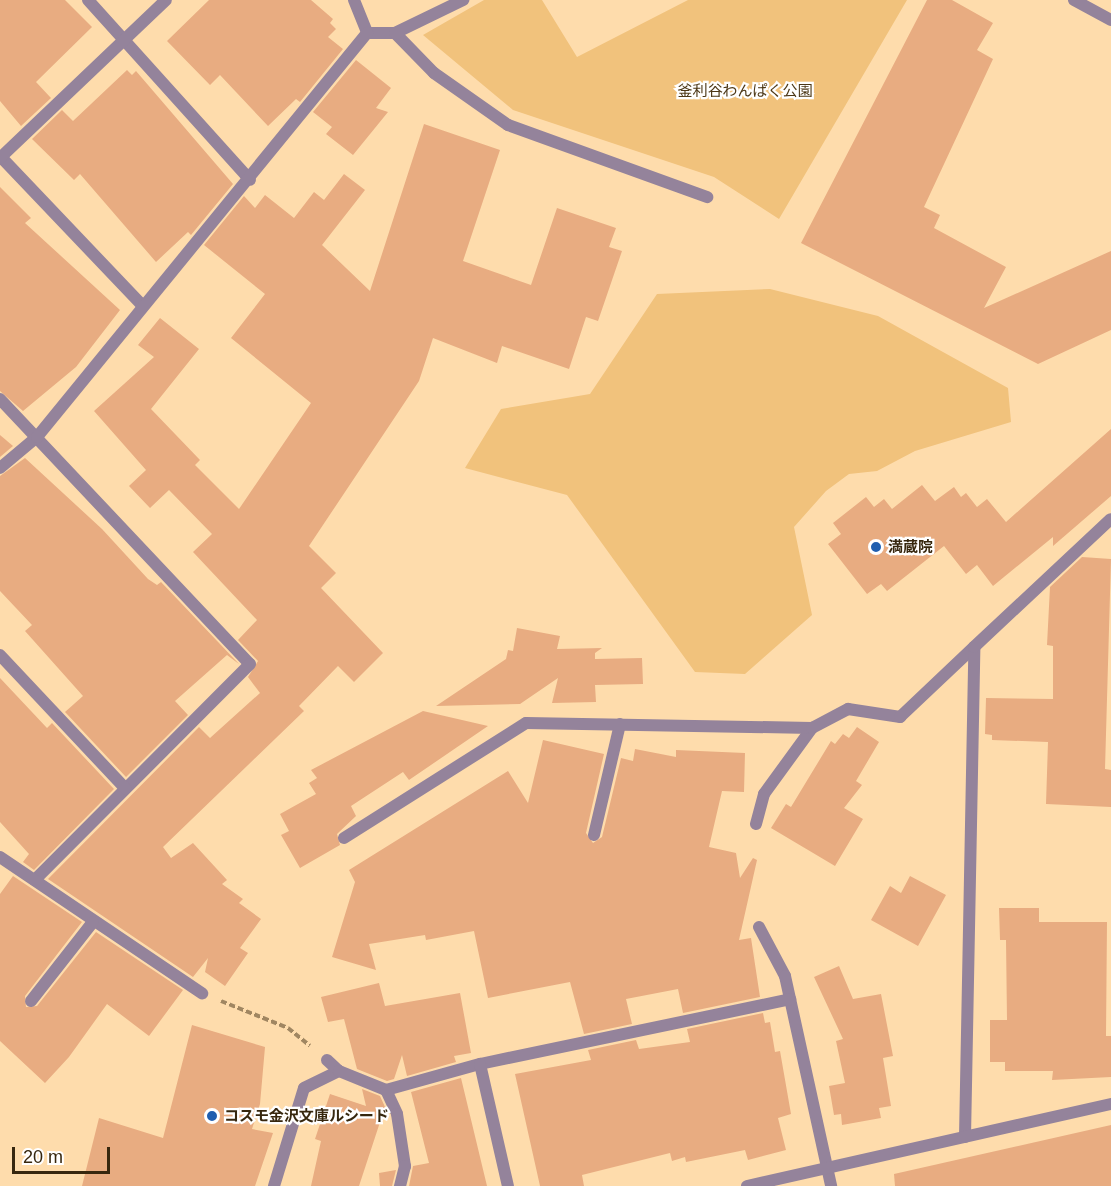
<!DOCTYPE html>
<meta charset="utf-8">
<style>
body{margin:0}
#map{position:relative;width:1111px;height:1186px;overflow:hidden;background:#fedcac;font-family:Helvetica,"Noto Sans JP",sans-serif}
div>[style]{position:absolute}
[style*='--x']{left:calc(var(--x)*1px);top:calc(var(--y)*1px);width:calc(var(--w)*1px);rotate:calc(var(--a)*1deg)}
.green>*{inset:0;background:#f1c27c}
.building>*{inset:0;background:#e8ac81}
.path>*{height:4px;margin-top:-2px;transform-origin:0;background:repeating-linear-gradient(90deg,#a08661 0 6px,transparent 0 9px)}
.service>*{height:12px;margin:-6px;padding:0 6px;transform-origin:6px;border-radius:6px;background:#94839b}
.minor>*{height:12px;margin:-6px;padding:0 6px;transform-origin:6px;border-radius:6px;background:#94839b}
.tertiary>*{height:12px;margin:-6px;padding:0 6px;transform-origin:6px;border-radius:6px;background:#94839b}
.dots>*{width:16px;height:16px;translate:-50% -50%;box-sizing:border-box;border:3px solid #fff;border-radius:50%}
span{translate:-50% -50%;white-space:nowrap;text-align:center;line-height:1.15;-webkit-text-stroke:4.5px #fff;paint-order:stroke}
.park-label{font-size:15px;color:#4c3716}
.poi-label{font-size:15px;color:#37270e;font-weight:700}
.left{translate:0 -50%;text-align:left}
.scale{position:absolute;left:12px;top:1147px;width:98px;height:27px;box-sizing:border-box;border:3px solid #37270e;border-top:0;padding-left:8px;font-size:18px;line-height:21px;white-space:nowrap;color:#37270e;-webkit-text-stroke:4px #fff;paint-order:stroke}
</style>
<div id="map">
<div class="green">
<div style="clip-path:polygon(484px 0,542px 0,577px 57px,688px 0,907px 0,779px 219px,714px 177px,513px 110px,423px 35px)"></div>
<div style="clip-path:polygon(770px 289px,878px 316px,1008px 388px,1011px 422px,915px 451px,877px 471px,849px 474px,826px 491px,794px 527px,812px 615px,745px 674px,695px 672px,567px 495px,465px 468px,501px 409px,590px 394px,657px 294px)"></div>
</div>
<div class="building">
<div style="clip-path:polygon(0 0,65px 0,92px 27px,36px 82px,51px 98px,21px 126px,0 101px)"></div>
<div style="clip-path:polygon(209px 0,311px 0,333px 19px,330px 23px,336px 29px,328px 37px,343px 49px,300px 102px,296px 99px,268px 126px,220px 75px,210px 85px,167px 41px)"></div>
<div style="clip-path:polygon(927px 0,952px 0,993px 23px,977px 50px,993px 59px,924px 207px,940px 215px,934px 228px,1006px 267px,984px 308px,1111px 251px,1111px 330px,1038px 364px,801px 243px)"></div>
<div style="clip-path:polygon(356px 60px,391px 88px,376px 108px,388px 112px,353px 155px,326px 134px,332px 127px,313px 112px)"></div>
<div style="clip-path:polygon(127px 70px,132px 75px,136px 71px,233px 184px,191px 235px,188px 232px,156px 262px,80px 174px,74px 180px,32px 139px,62px 110px,73px 121px)"></div>
<div style="clip-path:polygon(424px 124px,500px 150px,463px 261px,531px 285px,557px 208px,616px 228px,609px 247px,622px 251px,598px 321px,586px 317px,569px 369px,502px 346px,497px 363px,433px 338px,419px 381px,309px 546px,336px 573px,321px 588px,383px 653px,354px 682px,338px 666px,299px 706px,304px 711px,163px 847px,171px 858px,193px 843px,227px 880px,222px 884px,243px 899px,239px 903px,261px 919px,240px 948px,248px 953px,225px 986px,205px 972px,208px 958px,193px 977px,48px 879px,199px 727px,210px 738px,260px 693px,248px 677px,258px 661px,238px 640px,257px 620px,193px 552px,212px 534px,169px 490px,150px 508px,129px 486px,146px 470px,94px 411px,154px 357px,138px 345px,160px 318px,199px 349px,151px 409px,200px 460px,195px 465px,239px 509px,311px 403px,231px 338px,265px 294px,204px 245px,244px 196px,255px 208px,265px 195px,294px 218px,314px 192px,324px 200px,344px 174px,365px 190px,322px 245px,370px 291px)"></div>
<div style="clip-path:polygon(0 187px,31px 218px,25px 223px,120px 310px,76px 367px,23px 411px,0 391px)"></div>
<div style="clip-path:polygon(1111px 429px,1111px 496px,1053px 546px,1053px 537px,993px 586px,977px 565px,966px 574px,944px 546px,887px 591px,881px 584px,867px 594px,828px 544px,841px 534px,833px 523px,866px 497px,874px 507px,884px 499px,892px 509px,922px 485px,935px 501px,954px 487px,961px 497px,966px 493px,977px 507px,987px 499px,1006px 522px)"></div>
<div style="clip-path:polygon(0 435px,13px 446px,0 457px)"></div>
<div style="clip-path:polygon(25px 458px,102px 529px,148px 579px,157px 585px,161px 582px,239px 664px,227px 655px,175px 701px,188px 715px,126px 777px,65px 712px,83px 696px,25px 631px,32px 625px,0 591px,0 476px)"></div>
<div style="clip-path:polygon(1082px 557px,1111px 559px,1105px 769px,1111px 770px,1111px 807px,1046px 804px,1048px 742px,992px 740px,992px 735px,985px 734px,986px 698px,1053px 699px,1053px 646px,1047px 645px,1050px 587px)"></div>
<div style="clip-path:polygon(517px 628px,560px 636px,557px 649px,602px 648px,595px 653px,595px 659px,642px 658px,643px 684px,595px 685px,596px 702px,552px 703px,558px 678px,520px 704px,436px 706px,506px 659px,508px 650px,513px 651px)"></div>
<div style="clip-path:polygon(0 678px,47px 728px,52px 723px,114px 789px,34px 870px,23px 862px,29px 854px,0 822px)"></div>
<div style="clip-path:polygon(423px 711px,488px 726px,409px 780px,403px 772px,351px 806px,356px 816px,337px 834px,340px 845px,300px 868px,281px 835px,289px 831px,280px 814px,316px 794px,309px 783px,317px 778px,311px 770px)"></div>
<div style="clip-path:polygon(857px 727px,879px 742px,856px 781px,862px 785px,844px 808px,863px 819px,835px 866px,771px 828px,786px 804px,791px 807px,831px 741px,835px 744px,843px 734px,849px 738px)"></div>
<div style="clip-path:polygon(543px 740px,604px 754px,586px 833px,593px 843px,602px 837px,621px 758px,633px 761px,635px 749px,676px 757px,676px 750px,745px 753px,744px 792px,722px 791px,709px 847px,736px 853px,740px 878px,753px 858px,757px 860px,739px 940px,751px 938px,760px 997px,683px 1013px,678px 989px,626px 999px,632px 1024px,584px 1034px,570px 982px,488px 998px,474px 931px,426px 940px,425px 935px,369px 944px,376px 970px,332px 957px,355px 882px,349px 870px,508px 771px,528px 803px)"></div>
<div style="clip-path:polygon(13px 876px,82px 922px,25px 996px,26px 1007px,37px 1006px,96px 932px,183px 990px,149px 1036px,107px 1004px,69px 1057px,45px 1083px,0 1041px,0 894px)"></div>
<div style="clip-path:polygon(910px 876px,946px 895px,918px 946px,871px 920px,890px 886px,901px 893px)"></div>
<div style="clip-path:polygon(999px 908px,1039px 908px,1039px 922px,1107px 922px,1106px 1036px,1111px 1036px,1111px 1077px,1052px 1080px,1053px 1071px,1005px 1071px,1005px 1062px,990px 1062px,990px 1020px,1007px 1020px,1006px 940px,1000px 940px)"></div>
<div style="clip-path:polygon(839px 966px,853px 999px,881px 994px,893px 1056px,883px 1058px,891px 1106px,879px 1108px,881px 1118px,842px 1125px,841px 1114px,834px 1115px,829px 1086px,845px 1083px,836px 1041px,843px 1039px,814px 977px)"></div>
<div style="clip-path:polygon(379px 983px,385px 1006px,460px 993px,471px 1053px,454px 1056px,456px 1062px,407px 1076px,402px 1055px,394px 1079px,387px 1081px,357px 1069px,344px 1019px,328px 1022px,321px 997px)"></div>
<div style="clip-path:polygon(763px 1013px,765px 1023px,770px 1022px,775px 1052px,780px 1051px,791px 1114px,778px 1118px,786px 1150px,748px 1160px,745px 1150px,686px 1162px,685px 1157px,672px 1161px,670px 1153px,582px 1175px,584px 1186px,540px 1186px,515px 1074px,591px 1060px,588px 1050px,636px 1040px,639px 1049px,690px 1042px,687px 1029px)"></div>
<div style="clip-path:polygon(192px 1025px,265px 1047px,260px 1104px,252px 1129px,273px 1133px,255px 1186px,82px 1186px,99px 1118px,163px 1138px)"></div>
<div style="clip-path:polygon(461px 1078px,487px 1186px,409px 1186px,413px 1166px,429px 1163px,411px 1092px)"></div>
<div style="clip-path:polygon(362px 1089px,380px 1096px,385px 1107px,359px 1186px,311px 1186px,321px 1141px,315px 1139px,330px 1094px,366px 1106px)"></div>
<div style="clip-path:polygon(1111px 1125px,1111px 1186px,895px 1186px,894px 1174px)"></div>
<div style="clip-path:polygon(396px 1170px,392px 1186px,380px 1186px,379px 1173px)"></div>
</div>
<div class="path">
<div style="--x:221;--y:1001;--w:72;--a:21.9"></div>
<div style="--x:288;--y:1028;--w:28;--a:39"></div>
</div>
<div class="service">
<div style="--x:395;--y:33;--w:56;--a:45.7"></div>
<div style="--x:434;--y:73;--w:90;--a:35.1"></div>
<div style="--x:508;--y:125;--w:212;--a:19.9"></div>
<div style="--x:274;--y:1186;--w:102;--a:-73"></div>
<div style="--x:304;--y:1088;--w:39;--a:-26"></div>
</div>
<div class="minor">
<div style="--x:88;--y:0;--w:242;--a:48"></div>
<div style="--x:354;--y:0;--w:35;--a:68"></div>
<div style="--x:367;--y:33;--w:28;--a:0"></div>
<div style="--x:395;--y:33;--w:76;--a:-25.9"></div>
<div style="--x:0;--y:156;--w:207;--a:46.4"></div>
<div style="--x:0;--y:158;--w:229;--a:-43.6"></div>
<div style="--x:0;--y:399;--w:364;--a:46.7"></div>
<div style="--x:250;--y:664;--w:305;--a:134.9"></div>
<div style="--x:0;--y:468;--w:48;--a:-40"></div>
<div style="--x:37;--y:437;--w:522;--a:-50.76"></div>
<div style="--x:0;--y:655;--w:183;--a:46.8"></div>
<div style="--x:756;--y:824;--w:31;--a:-75"></div>
<div style="--x:764;--y:794;--w:82;--a:-54"></div>
<div style="--x:594;--y:835;--w:114;--a:-76.8"></div>
<div style="--x:344;--y:838;--w:215;--a:-32.3"></div>
<div style="--x:526;--y:723;--w:286;--a:1"></div>
<div style="--x:812;--y:728;--w:41;--a:-27.8"></div>
<div style="--x:848;--y:709;--w:53;--a:8.7"></div>
<div style="--x:900;--y:717;--w:102;--a:-43.4"></div>
<div style="--x:0;--y:857;--w:244;--a:34"></div>
<div style="--x:759;--y:927;--w:55;--a:62"></div>
<div style="--x:785;--y:976;--w:215;--a:77.6"></div>
<div style="--x:31;--y:1001;--w:100;--a:-51.9"></div>
<div style="--x:327;--y:1060;--w:16;--a:43"></div>
<div style="--x:339;--y:1071;--w:51;--a:22"></div>
<div style="--x:386;--y:1090;--w:98;--a:-15.5"></div>
<div style="--x:480;--y:1064;--w:317;--a:-11.8"></div>
<div style="--x:480;--y:1064;--w:125;--a:77.1"></div>
<div style="--x:386;--y:1090;--w:26;--a:65"></div>
<div style="--x:397;--y:1114;--w:53;--a:81.3"></div>
<div style="--x:405;--y:1166;--w:21;--a:104"></div>
<div style="--x:965;--y:1137;--w:490;--a:-88.9"></div>
<div style="--x:974;--y:647;--w:187;--a:-43.1"></div>
<div style="--x:747;--y:1186;--w:373;--a:-12.7"></div>
</div>
<div class="tertiary">
<div style="--x:1074;--y:0;--w:42;--a:28.4"></div>
</div>
<div class="dots">
<div style="left:876px;top:547px;background:#1f5eaf"></div>
<div style="left:212px;top:1116px;background:#1f5eaf"></div>
</div>
<div class="park-label">
<span style="left:745px;top:91px">釜利谷わんぱく公園</span>
</div>
<div class="poi-label">
<span class="left" style="left:888px;top:547px">満蔵院</span>
<span class="left" style="left:224px;top:1116px">コスモ金沢文庫ルシード</span>
</div>
<div class="scale">20 m</div>
</div>
